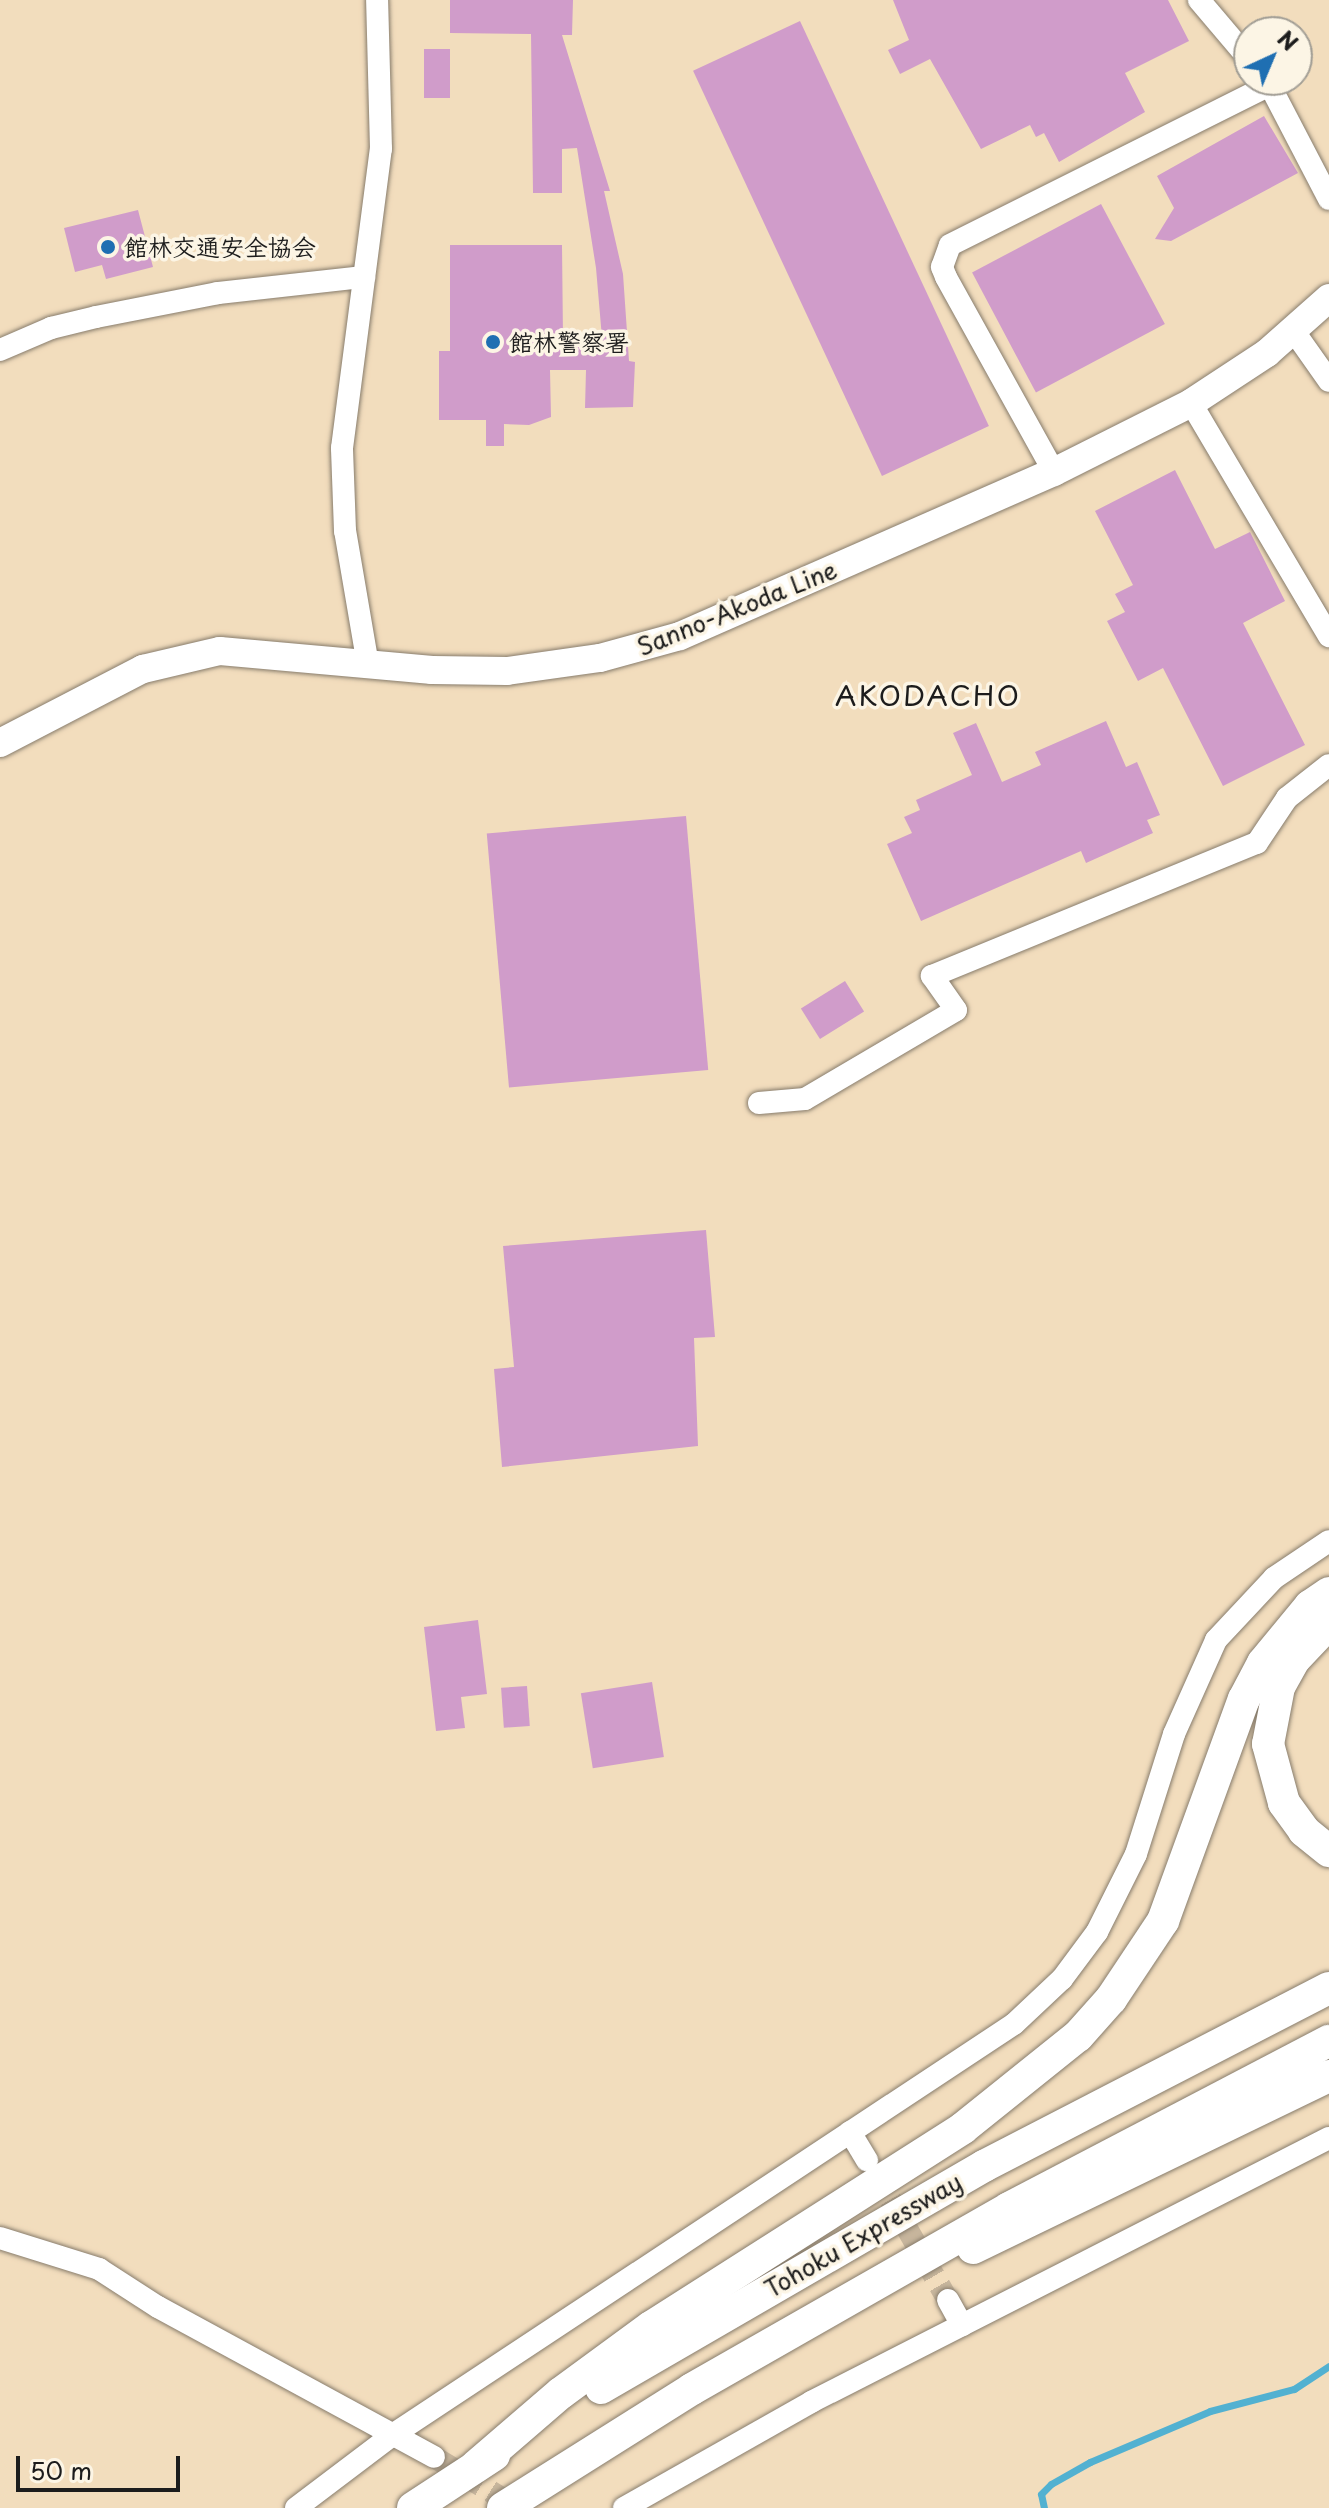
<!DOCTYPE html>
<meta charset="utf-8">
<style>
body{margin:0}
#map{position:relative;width:1329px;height:2508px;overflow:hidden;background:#f2ddbd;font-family:"Playpen Sans","Klee One",sans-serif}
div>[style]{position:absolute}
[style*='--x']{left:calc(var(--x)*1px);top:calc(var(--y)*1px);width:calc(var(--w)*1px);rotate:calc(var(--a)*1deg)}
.stream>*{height:7px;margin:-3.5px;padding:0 3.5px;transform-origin:3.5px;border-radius:3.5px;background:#52b1d1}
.building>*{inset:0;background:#d09cca;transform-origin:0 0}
.minor-tunnel>*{height:22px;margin-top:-11px;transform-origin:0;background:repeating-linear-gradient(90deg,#c7b69d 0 22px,transparent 0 33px)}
.roads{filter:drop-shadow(0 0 2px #877c6c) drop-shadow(0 0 2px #877c6c)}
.minor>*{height:22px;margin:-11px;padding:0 11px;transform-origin:11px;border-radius:11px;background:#fff}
.major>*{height:28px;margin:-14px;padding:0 14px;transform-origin:14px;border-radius:14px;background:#fff}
.highway>*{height:32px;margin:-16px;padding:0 16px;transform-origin:16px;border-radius:16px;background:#fff}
.dots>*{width:22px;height:22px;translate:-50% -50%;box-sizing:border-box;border:4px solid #fcf5e5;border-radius:50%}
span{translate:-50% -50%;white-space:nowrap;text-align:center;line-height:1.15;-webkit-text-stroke:7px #fcf5e5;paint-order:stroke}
.poi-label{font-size:24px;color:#1c1c1c;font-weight:700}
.left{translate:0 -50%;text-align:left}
.street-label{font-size:24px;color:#1c1c1c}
.quarter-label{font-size:28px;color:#1c1c1c;letter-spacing:2px}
.north{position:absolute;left:1233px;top:16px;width:80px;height:80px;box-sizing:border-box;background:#fcf5e5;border:2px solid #a29e95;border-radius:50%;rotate:44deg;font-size:22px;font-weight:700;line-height:32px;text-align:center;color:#1c1c1c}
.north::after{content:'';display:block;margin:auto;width:28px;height:36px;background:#1f6fb2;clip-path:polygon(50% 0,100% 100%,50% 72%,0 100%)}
.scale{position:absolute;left:16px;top:2456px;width:164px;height:36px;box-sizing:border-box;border:4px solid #1c1c1c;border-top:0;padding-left:10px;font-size:24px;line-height:28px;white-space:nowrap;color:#1c1c1c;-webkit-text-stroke:6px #fcf5e5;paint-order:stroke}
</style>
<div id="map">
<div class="stream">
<div style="--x:1044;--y:2508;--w:14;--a:-102"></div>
<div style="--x:1041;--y:2494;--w:14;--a:-45"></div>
<div style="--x:1051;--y:2484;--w:45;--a:-29.4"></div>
<div style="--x:1090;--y:2462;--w:130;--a:-23"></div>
<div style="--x:1210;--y:2411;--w:87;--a:-14.7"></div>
<div style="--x:1294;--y:2389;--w:42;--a:-33.3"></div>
</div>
<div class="building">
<div style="clip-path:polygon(450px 0,573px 0,572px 35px,562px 35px,610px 191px,604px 191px,623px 274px,629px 361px,635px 362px,633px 407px,585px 408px,586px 370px,550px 370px,551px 417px,529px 425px,504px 424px,504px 446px,486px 446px,486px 420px,439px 420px,439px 351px,450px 351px,450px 245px,562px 245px,563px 337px,602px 338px,596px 268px,577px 148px,562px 149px,562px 193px,533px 193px,531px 34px,450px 33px)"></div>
<div style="clip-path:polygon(893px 0,1168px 0,1189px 41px,1125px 73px,1145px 112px,1059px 162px,1044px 133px,1036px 137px,1030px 125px,981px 149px,930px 59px,900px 74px,888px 50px,909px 40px)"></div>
<div style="left:800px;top:21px;width:447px;height:118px;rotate:65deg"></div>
<div style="left:424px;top:49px;width:26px;height:49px"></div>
<div style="clip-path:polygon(1264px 116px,1298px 173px,1171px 241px,1155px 239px,1174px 208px,1157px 176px)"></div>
<div style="left:1101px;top:204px;width:136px;height:146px;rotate:62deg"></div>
<div style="clip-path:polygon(138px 210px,153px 267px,106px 279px,102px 265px,75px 272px,64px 228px)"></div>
<div style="clip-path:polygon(1175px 470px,1215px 549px,1250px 532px,1285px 601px,1243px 623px,1305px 745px,1223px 786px,1163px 668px,1138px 681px,1107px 621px,1125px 612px,1115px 594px,1133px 585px,1095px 511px)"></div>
<div style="clip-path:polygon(1106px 721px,1126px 767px,1137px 762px,1160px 815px,1147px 820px,1153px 833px,1086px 863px,1081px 851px,921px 921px,887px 844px,912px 833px,904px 817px,920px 810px,916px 800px,972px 775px,953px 733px,976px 723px,1002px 782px,1041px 765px,1035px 752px)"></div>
<div style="left:686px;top:816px;width:255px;height:200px;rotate:85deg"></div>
<div style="left:845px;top:981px;width:36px;height:52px;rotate:58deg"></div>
<div style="clip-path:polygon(706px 1230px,715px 1337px,694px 1338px,698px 1446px,502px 1467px,494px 1369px,514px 1367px,503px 1246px)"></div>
<div style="clip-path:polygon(478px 1620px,487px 1694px,461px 1697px,465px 1728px,436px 1731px,424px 1627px)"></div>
<div style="left:652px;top:1682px;width:76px;height:72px;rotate:81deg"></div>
<div style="left:527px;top:1686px;width:40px;height:26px;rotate:86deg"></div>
</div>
<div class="minor-tunnel">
<div style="--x:874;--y:2171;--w:149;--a:60.2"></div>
<div style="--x:434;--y:2457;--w:98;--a:31.3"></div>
</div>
<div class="roads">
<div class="minor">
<div style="--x:1199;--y:0;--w:77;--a:49.7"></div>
<div style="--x:1267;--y:80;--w:134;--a:62.5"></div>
<div style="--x:1293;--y:330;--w:62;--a:54.8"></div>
<div style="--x:0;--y:350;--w:56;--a:-23.3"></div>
<div style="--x:51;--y:328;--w:46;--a:-13.7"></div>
<div style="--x:96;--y:317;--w:124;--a:-11.1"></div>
<div style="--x:218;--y:293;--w:147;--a:-6.3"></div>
<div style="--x:1191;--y:403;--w:271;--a:59.4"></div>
<div style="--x:1054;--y:472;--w:223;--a:-119"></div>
<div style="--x:946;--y:277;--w:11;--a:-112"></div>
<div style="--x:942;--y:267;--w:23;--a:-70"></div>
<div style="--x:950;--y:245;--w:359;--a:-26.6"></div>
<div style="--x:368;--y:665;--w:136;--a:-99.7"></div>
<div style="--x:345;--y:531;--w:83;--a:-92.1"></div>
<div style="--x:342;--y:448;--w:302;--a:-82.6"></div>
<div style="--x:381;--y:149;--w:149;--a:-91.5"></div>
<div style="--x:759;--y:1103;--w:46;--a:-5"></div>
<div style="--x:805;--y:1099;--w:175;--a:-30.5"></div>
<div style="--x:956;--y:1010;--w:42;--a:-125.2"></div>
<div style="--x:932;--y:976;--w:351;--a:-22.3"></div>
<div style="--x:1257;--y:843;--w:54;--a:-56.3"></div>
<div style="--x:1287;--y:798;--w:53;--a:-38.2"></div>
<div style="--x:850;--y:2132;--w:33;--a:59"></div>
<div style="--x:0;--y:2238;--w:104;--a:17.4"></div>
<div style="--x:99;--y:2269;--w:70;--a:32.8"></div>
<div style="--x:158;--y:2307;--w:314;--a:28.5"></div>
<div style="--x:948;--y:2300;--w:29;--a:61"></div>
<div style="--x:296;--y:2508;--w:123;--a:-37.1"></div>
<div style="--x:394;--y:2434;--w:743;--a:-33.48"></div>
<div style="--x:1014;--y:2024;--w:66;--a:-43.2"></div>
<div style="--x:1062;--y:1979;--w:59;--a:-53.3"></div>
<div style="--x:1097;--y:1932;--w:87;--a:-63.4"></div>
<div style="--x:1136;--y:1854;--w:126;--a:-72.4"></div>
<div style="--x:1174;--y:1734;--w:103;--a:-65.9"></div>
<div style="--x:1216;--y:1640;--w:85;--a:-46.9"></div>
<div style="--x:1274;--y:1578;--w:66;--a:-33.9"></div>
<div style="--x:624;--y:2508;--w:215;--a:-29.5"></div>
<div style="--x:811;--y:2402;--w:581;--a:-27.01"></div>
</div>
<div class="major">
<div style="--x:0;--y:743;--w:161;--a:-27.4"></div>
<div style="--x:143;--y:669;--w:79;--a:-13.2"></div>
<div style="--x:220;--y:651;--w:213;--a:5.1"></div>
<div style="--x:432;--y:670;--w:75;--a:0.8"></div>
<div style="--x:507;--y:671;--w:94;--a:-8"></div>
<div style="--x:600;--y:658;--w:83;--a:-15.4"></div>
<div style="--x:680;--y:636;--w:408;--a:-23.7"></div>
<div style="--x:1054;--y:472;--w:153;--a:-26.7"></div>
<div style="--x:1191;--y:403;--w:91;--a:-33.3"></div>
<div style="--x:1267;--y:353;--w:83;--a:-41.6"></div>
</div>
<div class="highway">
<div style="--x:1329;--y:1623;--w:51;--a:133.4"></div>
<div style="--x:1294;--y:1660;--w:31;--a:119"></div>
<div style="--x:1279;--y:1687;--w:58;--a:100.9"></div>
<div style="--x:1268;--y:1744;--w:61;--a:74.8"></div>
<div style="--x:1284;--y:1803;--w:34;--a:54"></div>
<div style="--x:1304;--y:1831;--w:32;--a:39"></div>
<div style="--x:973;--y:2248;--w:395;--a:-25.8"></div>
<div style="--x:601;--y:2388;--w:443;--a:-30.1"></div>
<div style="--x:984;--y:2166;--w:388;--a:-27.3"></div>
<div style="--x:476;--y:2466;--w:112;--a:-40.7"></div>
<div style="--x:561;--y:2393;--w:112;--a:-36.3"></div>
<div style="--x:651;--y:2327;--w:370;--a:-32.5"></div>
<div style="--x:963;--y:2128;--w:147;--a:-38.7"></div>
<div style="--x:1078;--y:2036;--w:50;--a:-48.3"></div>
<div style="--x:1111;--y:1999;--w:94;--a:-56.3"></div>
<div style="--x:1163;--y:1921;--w:236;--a:-70"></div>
<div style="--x:1244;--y:1699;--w:41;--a:-62.2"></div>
<div style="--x:1263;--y:1663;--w:74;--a:-50.5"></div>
<div style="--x:1310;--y:1606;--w:23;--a:-34"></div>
<div style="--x:413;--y:2508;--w:97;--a:-33.2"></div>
<div style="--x:503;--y:2508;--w:223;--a:-32.2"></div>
<div style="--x:692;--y:2389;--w:365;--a:-29.7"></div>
<div style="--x:1009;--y:2208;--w:361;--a:-27.6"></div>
</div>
</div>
<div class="dots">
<div style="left:108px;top:247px;background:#1f6fb2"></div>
<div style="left:493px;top:342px;background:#1f6fb2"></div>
</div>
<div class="poi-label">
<span class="left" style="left:124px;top:247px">館林交通安全協会</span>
<span class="left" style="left:509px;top:342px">館林警察署</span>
</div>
<div class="street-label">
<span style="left:737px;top:608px;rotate:-22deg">Sanno-Akoda Line</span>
<span style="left:863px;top:2235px;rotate:-30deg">Tohoku Expressway</span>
</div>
<div class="quarter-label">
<span style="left:928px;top:695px">AKODACHO</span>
</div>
<div class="north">N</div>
<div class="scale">50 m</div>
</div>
